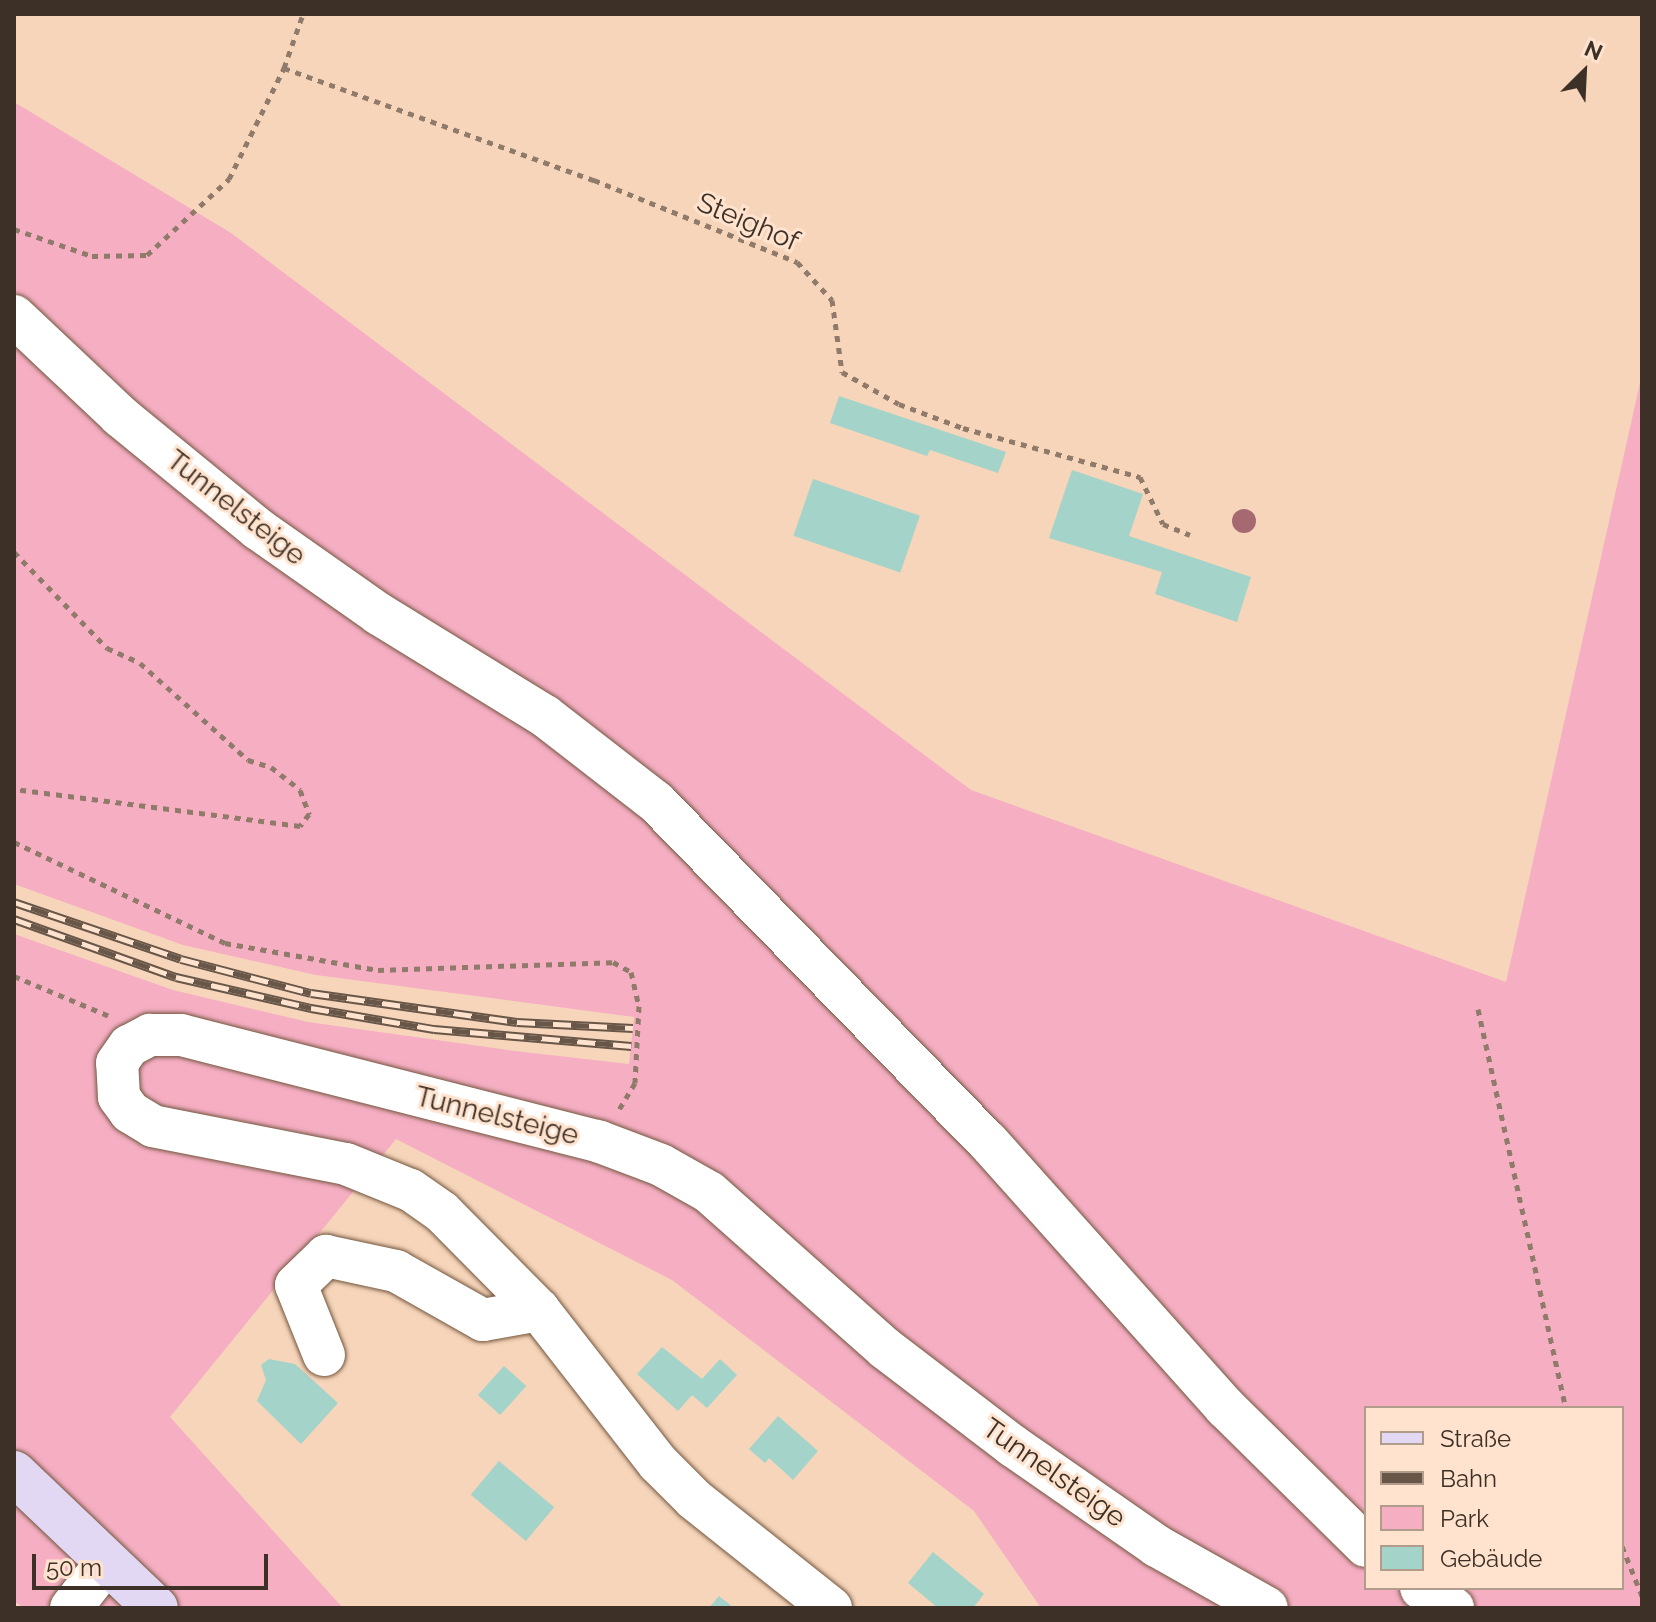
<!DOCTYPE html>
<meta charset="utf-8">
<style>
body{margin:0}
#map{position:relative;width:1656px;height:1622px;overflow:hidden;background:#f6d5ba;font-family:Raleway,sans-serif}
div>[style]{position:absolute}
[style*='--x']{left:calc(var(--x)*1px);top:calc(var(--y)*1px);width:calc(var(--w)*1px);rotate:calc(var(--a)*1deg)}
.green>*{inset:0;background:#f6aec3}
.building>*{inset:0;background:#a3d3c9;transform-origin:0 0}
.path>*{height:5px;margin-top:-2.5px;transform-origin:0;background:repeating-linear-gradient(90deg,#907a69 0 6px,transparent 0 12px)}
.roads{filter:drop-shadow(0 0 2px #72563e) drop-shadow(0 0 2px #72563e)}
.minor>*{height:42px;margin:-21px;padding:0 21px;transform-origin:21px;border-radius:21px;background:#fff}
.major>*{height:44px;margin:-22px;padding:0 22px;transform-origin:22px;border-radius:22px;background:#e2d8f4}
.rail>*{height:9px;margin-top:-4.5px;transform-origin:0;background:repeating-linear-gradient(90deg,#ffe3ce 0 18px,#685648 0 36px);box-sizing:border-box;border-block:2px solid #685648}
.trees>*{width:24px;height:24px;margin:-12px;border-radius:50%;background:#a76971}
span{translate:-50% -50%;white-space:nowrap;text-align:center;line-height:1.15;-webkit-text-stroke:6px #ffe3ce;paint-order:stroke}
.street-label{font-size:28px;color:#3d3026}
.frame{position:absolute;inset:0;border:16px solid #3d3026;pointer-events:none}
.legend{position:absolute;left:1364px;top:1406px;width:260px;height:184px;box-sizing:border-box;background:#ffe3ce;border:2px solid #b19b8b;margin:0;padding:10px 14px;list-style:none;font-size:24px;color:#3d3026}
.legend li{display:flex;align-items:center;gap:16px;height:40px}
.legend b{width:40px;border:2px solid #b19b8b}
.north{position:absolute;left:1544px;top:32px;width:80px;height:80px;-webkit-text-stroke:6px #ffe3ce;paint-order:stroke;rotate:24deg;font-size:22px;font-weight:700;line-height:32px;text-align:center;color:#3d3026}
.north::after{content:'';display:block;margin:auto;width:28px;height:36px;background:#3d3026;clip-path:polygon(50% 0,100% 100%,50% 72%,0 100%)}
.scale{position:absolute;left:32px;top:1554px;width:236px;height:36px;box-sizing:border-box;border:4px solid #3d3026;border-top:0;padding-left:10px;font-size:24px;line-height:28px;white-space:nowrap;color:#3d3026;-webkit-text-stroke:6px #ffe3ce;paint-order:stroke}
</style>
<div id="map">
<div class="green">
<div style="clip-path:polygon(evenodd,14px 102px,231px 233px,971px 790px,1506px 982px,1642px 374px,1642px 1608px,1041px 1608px,974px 1511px,672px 1280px,396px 1139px,170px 1417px,343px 1608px,24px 1608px,14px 1601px,14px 934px,173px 990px,308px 1022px,515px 1051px,629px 1064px,634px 1017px,316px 975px,183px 945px,14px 884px,14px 102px,1366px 1408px,1622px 1408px,1622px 1588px,1366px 1588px,1366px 1408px)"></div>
</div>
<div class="building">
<div style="clip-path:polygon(839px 396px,1006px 452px,998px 473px,930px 450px,927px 456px,830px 423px)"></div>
<div style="clip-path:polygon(1072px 470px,1143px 494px,1129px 536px,1251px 577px,1237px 622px,1155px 594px,1162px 572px,1049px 538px)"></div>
<div style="left:813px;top:479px;width:113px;height:60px;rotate:19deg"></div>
<div style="clip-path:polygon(662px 1347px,702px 1379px,720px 1359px,737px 1375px,707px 1408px,692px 1395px,678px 1411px,637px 1374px)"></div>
<div style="clip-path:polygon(269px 1359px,295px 1364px,338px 1403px,301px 1444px,257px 1401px,266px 1380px,261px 1365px)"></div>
<div style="left:504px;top:1366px;width:30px;height:39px;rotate:42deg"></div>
<div style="clip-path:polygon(778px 1416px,818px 1451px,793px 1480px,769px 1458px,765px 1463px,749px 1449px)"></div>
<div style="left:499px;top:1461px;width:72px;height:44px;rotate:40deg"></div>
<div style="clip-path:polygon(933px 1552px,984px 1594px,973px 1608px,938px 1608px,908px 1583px)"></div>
<div style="clip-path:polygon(719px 1596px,734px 1608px,709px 1608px)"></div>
</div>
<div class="path">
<div style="--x:284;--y:68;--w:330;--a:19.9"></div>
<div style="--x:594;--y:180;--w:219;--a:22"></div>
<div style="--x:797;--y:262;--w:52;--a:47.4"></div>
<div style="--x:832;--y:300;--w:73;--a:82.1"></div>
<div style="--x:842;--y:372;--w:65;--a:29.3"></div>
<div style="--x:899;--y:404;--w:68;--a:20.6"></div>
<div style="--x:963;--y:428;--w:184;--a:15.5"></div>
<div style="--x:1140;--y:477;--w:52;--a:63.9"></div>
<div style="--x:1163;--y:524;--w:29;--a:22"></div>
<div style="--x:14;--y:229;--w:83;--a:19.1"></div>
<div style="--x:92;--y:256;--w:55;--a:-1"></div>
<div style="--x:147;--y:255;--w:112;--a:-42.8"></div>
<div style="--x:229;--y:179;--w:124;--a:-63.6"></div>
<div style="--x:284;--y:68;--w:57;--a:-70.6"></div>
<div style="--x:14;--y:552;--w:134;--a:45.9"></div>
<div style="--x:107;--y:648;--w:36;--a:24"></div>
<div style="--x:140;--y:663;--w:145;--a:41.9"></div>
<div style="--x:248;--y:760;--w:24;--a:17"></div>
<div style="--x:271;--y:767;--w:37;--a:38"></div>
<div style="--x:300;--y:790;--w:26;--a:69"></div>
<div style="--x:309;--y:814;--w:15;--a:127"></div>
<div style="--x:300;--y:826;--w:288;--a:-172.6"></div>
<div style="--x:14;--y:842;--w:234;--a:25.6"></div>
<div style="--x:225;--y:943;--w:155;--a:10"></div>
<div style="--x:378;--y:970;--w:235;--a:-1.9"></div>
<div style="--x:613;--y:962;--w:21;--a:29"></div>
<div style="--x:631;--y:972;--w:35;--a:77"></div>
<div style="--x:639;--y:1006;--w:77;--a:93"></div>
<div style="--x:635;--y:1083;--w:31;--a:121"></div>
<div style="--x:14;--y:976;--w:103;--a:22.8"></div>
<div style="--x:1478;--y:1009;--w:409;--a:77.6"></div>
<div style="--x:1622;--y:1546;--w:54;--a:68.2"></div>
</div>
<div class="roads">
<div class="minor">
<div style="--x:14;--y:316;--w:146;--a:43.3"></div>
<div style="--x:120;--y:416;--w:178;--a:39.3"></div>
<div style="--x:258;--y:529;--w:148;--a:35.1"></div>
<div style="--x:379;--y:614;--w:195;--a:31.6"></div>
<div style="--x:545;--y:716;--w:140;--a:37.8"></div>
<div style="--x:656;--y:802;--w:475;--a:45.7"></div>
<div style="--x:988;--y:1142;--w:356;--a:48.2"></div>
<div style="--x:1225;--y:1407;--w:198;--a:44.6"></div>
<div style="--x:324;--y:1355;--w:75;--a:-111.8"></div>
<div style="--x:296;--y:1285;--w:42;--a:-44"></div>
<div style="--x:326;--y:1256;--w:72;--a:12.1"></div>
<div style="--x:396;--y:1271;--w:100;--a:29.4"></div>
<div style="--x:483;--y:1320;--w:57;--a:-10.1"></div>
<div style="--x:1421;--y:1588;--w:38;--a:32"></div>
<div style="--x:71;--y:1608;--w:58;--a:-52"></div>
<div style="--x:831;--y:1608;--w:175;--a:-141.5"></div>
<div style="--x:694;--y:1499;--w:51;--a:-135"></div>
<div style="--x:658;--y:1463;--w:194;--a:-127.9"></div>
<div style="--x:539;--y:1310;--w:138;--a:-134.7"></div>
<div style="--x:442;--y:1212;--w:39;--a:-145"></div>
<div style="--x:410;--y:1190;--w:69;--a:-157.9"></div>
<div style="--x:346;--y:1164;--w:197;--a:-168.9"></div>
<div style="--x:153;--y:1126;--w:27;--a:-149"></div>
<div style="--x:130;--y:1112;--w:19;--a:-126"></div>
<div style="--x:119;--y:1097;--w:34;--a:-93"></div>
<div style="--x:117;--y:1063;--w:21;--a:-55"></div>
<div style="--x:129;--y:1046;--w:24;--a:-28"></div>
<div style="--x:150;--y:1035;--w:31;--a:0"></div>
<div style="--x:181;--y:1035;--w:432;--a:14.3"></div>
<div style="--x:600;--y:1142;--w:65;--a:20.7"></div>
<div style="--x:661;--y:1165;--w:55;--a:29.4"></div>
<div style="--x:709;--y:1192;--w:237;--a:41.6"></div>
<div style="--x:886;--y:1349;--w:160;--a:37.4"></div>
<div style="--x:1013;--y:1446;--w:175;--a:34.8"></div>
<div style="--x:1157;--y:1546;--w:126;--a:29.4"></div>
</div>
<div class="major">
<div style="--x:14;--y:1473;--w:196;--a:43.6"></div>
</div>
</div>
<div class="rail">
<div style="--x:14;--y:902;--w:176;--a:18.8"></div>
<div style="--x:181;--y:959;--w:134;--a:14.7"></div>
<div style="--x:311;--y:993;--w:208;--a:8"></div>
<div style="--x:517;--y:1022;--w:116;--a:3"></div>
<div style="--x:14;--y:919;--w:172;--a:19.7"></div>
<div style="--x:176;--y:977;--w:139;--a:12.9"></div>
<div style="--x:311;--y:1008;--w:125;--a:9.7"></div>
<div style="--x:434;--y:1029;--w:198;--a:4.9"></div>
</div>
<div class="trees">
<div style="left:1244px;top:521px"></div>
</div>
<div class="street-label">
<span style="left:748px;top:222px;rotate:23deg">Steighof</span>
<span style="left:236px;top:508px;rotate:38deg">Tunnelsteige</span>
<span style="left:497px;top:1116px;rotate:14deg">Tunnelsteige</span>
<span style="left:1054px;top:1473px;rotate:35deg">Tunnelsteige</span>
</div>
<div class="frame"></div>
<ul class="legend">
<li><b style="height:10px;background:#e2d8f4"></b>Straße</li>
<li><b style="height:10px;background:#685648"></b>Bahn</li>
<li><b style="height:22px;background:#f6aec3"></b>Park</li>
<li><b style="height:22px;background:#a3d3c9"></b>Gebäude</li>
</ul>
<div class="north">N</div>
<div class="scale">50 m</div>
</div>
